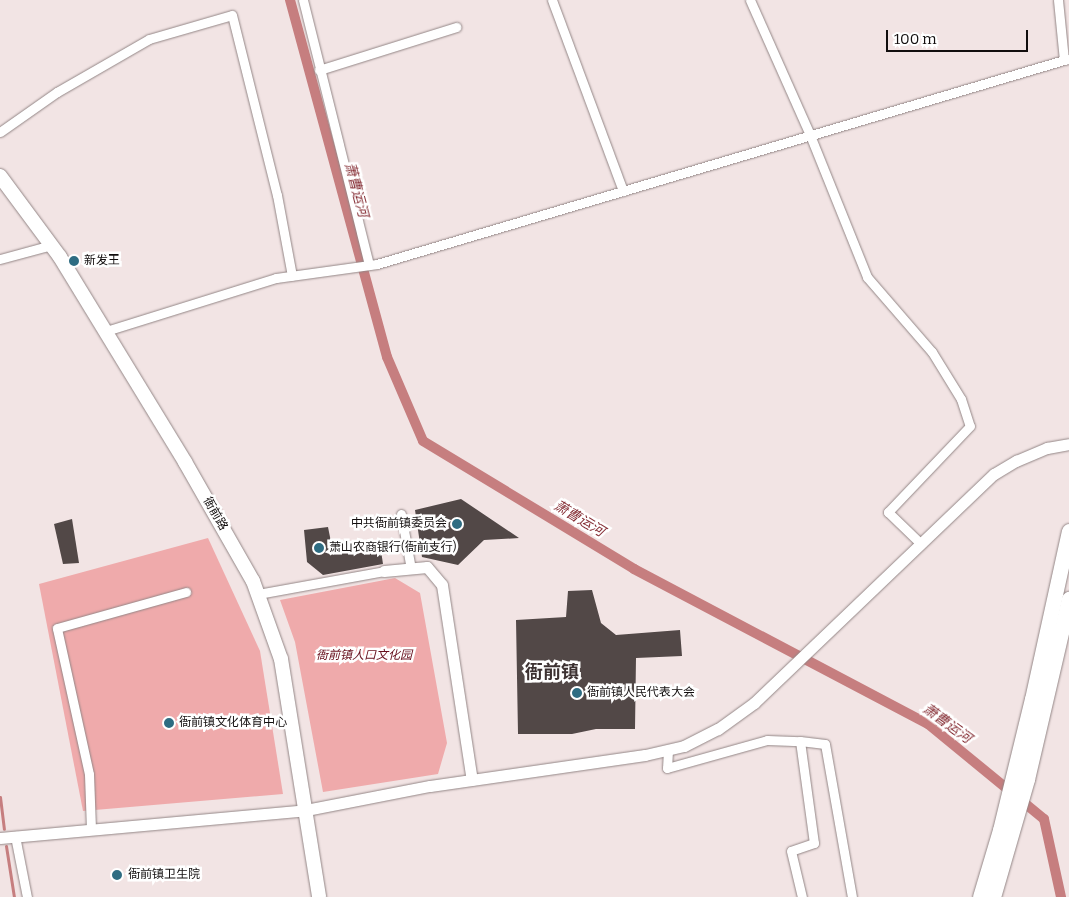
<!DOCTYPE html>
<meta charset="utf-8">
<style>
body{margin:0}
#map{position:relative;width:1069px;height:897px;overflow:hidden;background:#f2e4e4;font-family:Bitter,"Noto Sans SC",serif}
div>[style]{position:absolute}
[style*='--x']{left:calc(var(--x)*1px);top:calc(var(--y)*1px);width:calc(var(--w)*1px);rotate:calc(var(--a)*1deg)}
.green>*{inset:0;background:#efaaab}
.stream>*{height:3px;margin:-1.5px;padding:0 1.5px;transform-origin:1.5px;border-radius:1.5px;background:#c67e7f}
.canal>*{height:10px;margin:-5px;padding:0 5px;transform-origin:5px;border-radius:5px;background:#c67e7f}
.building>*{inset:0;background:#524847}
.roads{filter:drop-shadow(0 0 1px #938686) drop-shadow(0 0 1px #938686)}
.minor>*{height:9px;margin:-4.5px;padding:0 4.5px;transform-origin:4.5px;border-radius:4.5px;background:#fff}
.tertiary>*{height:11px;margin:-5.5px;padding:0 5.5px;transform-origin:5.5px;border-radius:5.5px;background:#fff}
.primary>*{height:14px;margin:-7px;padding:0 7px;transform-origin:7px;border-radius:7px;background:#fff}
.trunk>*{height:15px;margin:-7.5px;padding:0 7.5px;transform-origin:7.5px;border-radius:7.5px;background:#fff}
.dots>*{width:14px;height:14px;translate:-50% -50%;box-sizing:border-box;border:2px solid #fff;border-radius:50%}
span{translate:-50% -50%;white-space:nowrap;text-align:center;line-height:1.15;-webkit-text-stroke:5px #fff;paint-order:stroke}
.poi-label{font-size:12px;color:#120e0e}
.left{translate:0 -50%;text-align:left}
.right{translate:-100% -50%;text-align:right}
.street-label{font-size:12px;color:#120e0e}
.park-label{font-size:12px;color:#660e1c;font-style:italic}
.water-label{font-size:14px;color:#862f36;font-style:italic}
.district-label{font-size:18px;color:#3c3131;font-weight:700}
.scale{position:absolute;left:886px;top:30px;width:142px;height:22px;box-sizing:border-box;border:2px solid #120e0e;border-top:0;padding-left:6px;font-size:15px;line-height:18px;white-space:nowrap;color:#120e0e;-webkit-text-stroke:4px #fff;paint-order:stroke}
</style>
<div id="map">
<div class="green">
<div style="clip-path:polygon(208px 538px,260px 651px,283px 794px,83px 811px,39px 584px)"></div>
<div style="clip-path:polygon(395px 578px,420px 593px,447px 743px,438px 774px,323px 792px,295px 642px,280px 600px)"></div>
</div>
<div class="stream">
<div style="--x:0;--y:797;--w:32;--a:83"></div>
<div style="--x:6;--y:846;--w:52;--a:81.1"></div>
</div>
<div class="canal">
<div style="--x:290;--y:0;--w:370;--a:74.8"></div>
<div style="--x:387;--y:357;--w:91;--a:66.8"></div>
<div style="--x:423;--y:441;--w:247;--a:31.2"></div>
<div style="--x:634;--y:569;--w:332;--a:27.8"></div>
<div style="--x:928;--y:724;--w:150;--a:39.3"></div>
<div style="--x:1044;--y:819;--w:80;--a:77.7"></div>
</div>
<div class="building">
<div style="clip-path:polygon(461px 499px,519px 538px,484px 540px,458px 565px,422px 557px,415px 510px)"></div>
<div style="clip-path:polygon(72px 519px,79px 563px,63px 564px,54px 524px)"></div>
<div style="clip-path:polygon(328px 527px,333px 552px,380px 544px,383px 564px,323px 575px,307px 562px,304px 530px)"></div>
<div style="clip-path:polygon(592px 590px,601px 623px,616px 635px,680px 630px,682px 656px,636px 658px,635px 729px,596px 729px,572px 734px,518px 734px,516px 620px,566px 617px,568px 591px)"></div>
</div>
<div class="roads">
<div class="minor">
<div style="--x:303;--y:0;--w:273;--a:76"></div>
<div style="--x:552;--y:0;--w:204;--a:69.6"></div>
<div style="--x:750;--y:0;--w:148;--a:66"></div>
<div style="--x:810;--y:135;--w:153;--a:68.1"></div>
<div style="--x:867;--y:277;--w:99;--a:49.1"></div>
<div style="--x:932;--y:352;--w:55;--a:58.3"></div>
<div style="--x:961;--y:399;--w:28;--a:72"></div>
<div style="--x:970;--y:426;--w:119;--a:133.6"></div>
<div style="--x:888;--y:512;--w:45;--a:44.1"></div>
<div style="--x:1058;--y:0;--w:60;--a:84.3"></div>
<div style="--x:1064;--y:60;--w:4;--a:-14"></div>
<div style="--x:319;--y:70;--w:144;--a:-17.4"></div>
<div style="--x:0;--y:132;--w:70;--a:-35.1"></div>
<div style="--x:57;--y:92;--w:106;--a:-29.9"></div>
<div style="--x:149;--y:39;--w:86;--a:-16.1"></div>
<div style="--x:232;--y:15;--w:186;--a:76"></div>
<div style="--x:277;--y:195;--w:82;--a:79.5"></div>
<div style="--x:0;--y:259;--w:54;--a:-15.1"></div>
<div style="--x:106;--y:331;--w:178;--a:-17.3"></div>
<div style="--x:276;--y:278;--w:102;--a:-7.9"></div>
<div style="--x:377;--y:264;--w:717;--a:-16.54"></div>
<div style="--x:401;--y:514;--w:56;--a:79.7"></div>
<div style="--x:258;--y:594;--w:128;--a:-10.3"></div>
<div style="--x:800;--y:741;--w:25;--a:7"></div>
<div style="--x:825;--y:744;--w:155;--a:80"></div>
<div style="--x:668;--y:750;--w:18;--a:93"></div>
<div style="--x:667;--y:768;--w:104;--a:-15.6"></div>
<div style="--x:767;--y:740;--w:33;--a:2"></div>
<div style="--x:800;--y:741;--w:103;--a:82.2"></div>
<div style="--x:814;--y:843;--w:24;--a:161"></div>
<div style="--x:791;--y:851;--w:47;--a:76.6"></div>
<div style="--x:91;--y:829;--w:55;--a:-92.1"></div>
<div style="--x:89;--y:774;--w:149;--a:-102.4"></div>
<div style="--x:57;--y:628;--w:134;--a:-15.6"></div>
<div style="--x:15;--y:836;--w:62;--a:78.9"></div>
</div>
<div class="tertiary">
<div style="--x:384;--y:571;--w:43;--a:-5.3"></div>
<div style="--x:427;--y:567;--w:23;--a:50"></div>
<div style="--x:442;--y:585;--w:197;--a:81.3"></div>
<div style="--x:0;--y:838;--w:307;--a:-5.2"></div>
<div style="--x:306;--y:810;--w:126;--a:-11"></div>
<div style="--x:430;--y:786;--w:217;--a:-8.2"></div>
<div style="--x:645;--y:755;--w:40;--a:-13"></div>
<div style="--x:684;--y:746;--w:38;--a:-27"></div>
<div style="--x:718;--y:729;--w:44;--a:-35.8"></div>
<div style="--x:754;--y:703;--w:332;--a:-43.7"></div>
<div style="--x:994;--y:474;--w:26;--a:-31"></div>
<div style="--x:1016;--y:461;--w:34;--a:-23"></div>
<div style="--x:1047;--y:448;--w:22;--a:-10"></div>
</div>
<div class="primary">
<div style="--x:0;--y:176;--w:101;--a:53.5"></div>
<div style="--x:60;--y:257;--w:240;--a:58.6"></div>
<div style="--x:185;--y:462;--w:137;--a:60.3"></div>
<div style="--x:253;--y:581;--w:83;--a:70.3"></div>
<div style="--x:281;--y:659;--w:241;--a:80.9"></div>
</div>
<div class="trunk">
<div style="--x:980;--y:897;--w:70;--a:-73.4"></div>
<div style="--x:1000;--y:830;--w:135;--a:-76.3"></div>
<div style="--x:1032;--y:699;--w:172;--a:-77.6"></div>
<div style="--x:993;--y:897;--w:123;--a:-73.9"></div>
<div style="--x:1027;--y:779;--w:185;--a:-76.9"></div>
</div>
</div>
<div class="dots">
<div style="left:74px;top:261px;background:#2e6c82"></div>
<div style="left:457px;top:524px;background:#2e6c82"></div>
<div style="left:319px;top:548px;background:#2e6c82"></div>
<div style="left:577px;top:693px;background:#2e6c82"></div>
<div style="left:169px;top:723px;background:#2e6c82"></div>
<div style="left:117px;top:875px;background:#2e6c82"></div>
</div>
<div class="poi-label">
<span class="left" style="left:84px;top:261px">新发王</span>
<span class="right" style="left:447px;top:524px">中共衙前镇委员会</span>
<span class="left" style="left:329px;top:548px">萧山农商银行(衙前支行)</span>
<span class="left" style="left:587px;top:693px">衙前镇人民代表大会</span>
<span class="left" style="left:179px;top:723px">衙前镇文化体育中心</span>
<span class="left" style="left:128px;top:875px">衙前镇卫生院</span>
</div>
<div class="street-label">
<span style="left:215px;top:514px;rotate:60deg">衙前路</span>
</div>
<div class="park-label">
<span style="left:364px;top:656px">衙前镇人口文化园</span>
</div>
<div class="water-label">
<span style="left:356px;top:190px;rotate:75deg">萧曹运河</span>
<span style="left:579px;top:519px;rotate:31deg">萧曹运河</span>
<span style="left:947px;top:724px;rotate:36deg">萧曹运河</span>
</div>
<div class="district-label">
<span style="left:552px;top:672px">衙前镇</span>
</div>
<div class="scale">100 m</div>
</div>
